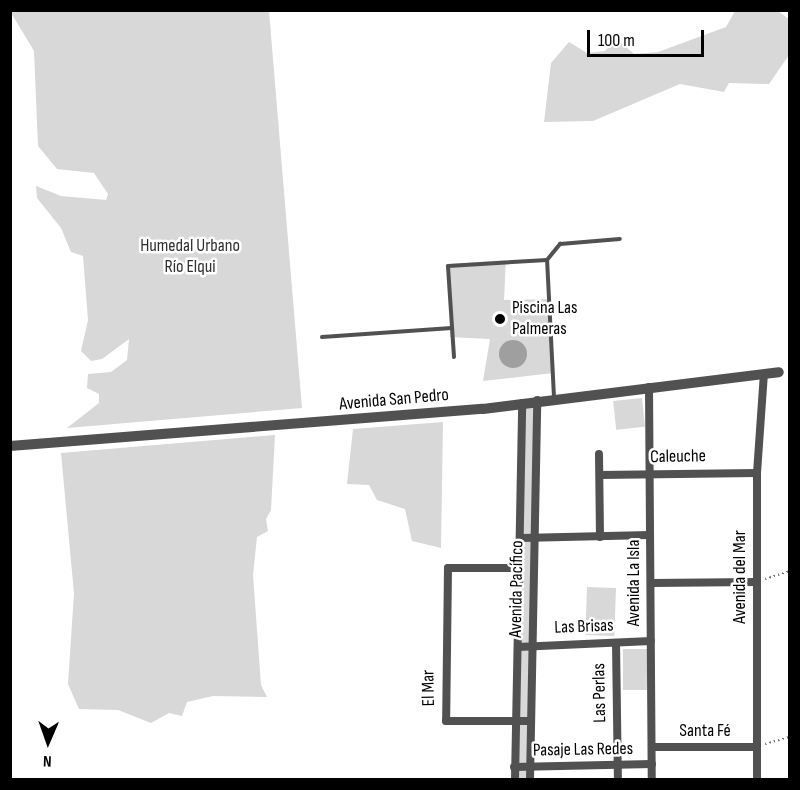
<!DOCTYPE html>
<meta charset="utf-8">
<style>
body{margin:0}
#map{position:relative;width:800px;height:790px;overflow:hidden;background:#fff;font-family:"Sofia Sans Condensed",sans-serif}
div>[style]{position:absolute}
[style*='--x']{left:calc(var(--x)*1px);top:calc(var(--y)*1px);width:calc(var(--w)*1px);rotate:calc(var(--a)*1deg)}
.green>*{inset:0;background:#d8d8d8;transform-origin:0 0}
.water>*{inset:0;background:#9f9f9f}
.round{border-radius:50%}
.path>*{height:1.5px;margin-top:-0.75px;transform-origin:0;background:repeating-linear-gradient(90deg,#737373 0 1.5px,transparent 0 4.5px)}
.service>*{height:4px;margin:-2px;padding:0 2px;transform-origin:2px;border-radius:2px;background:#515151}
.minor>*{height:8px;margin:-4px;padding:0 4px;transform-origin:4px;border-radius:4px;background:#515151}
.tertiary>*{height:10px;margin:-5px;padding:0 5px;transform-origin:5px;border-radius:5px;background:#515151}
.dots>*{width:16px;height:16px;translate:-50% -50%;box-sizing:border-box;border:3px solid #fff;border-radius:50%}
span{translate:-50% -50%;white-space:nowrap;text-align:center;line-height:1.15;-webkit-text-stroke:5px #fff;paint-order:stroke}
.park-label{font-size:18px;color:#2f2f2f}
.poi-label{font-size:18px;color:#000}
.left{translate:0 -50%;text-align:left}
.street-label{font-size:18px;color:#000}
.frame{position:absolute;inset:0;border:12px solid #000;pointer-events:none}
.north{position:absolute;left:18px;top:712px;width:60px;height:60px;-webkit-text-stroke:4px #fff;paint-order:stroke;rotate:182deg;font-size:16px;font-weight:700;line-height:24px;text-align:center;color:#000}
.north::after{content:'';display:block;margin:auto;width:21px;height:27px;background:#000;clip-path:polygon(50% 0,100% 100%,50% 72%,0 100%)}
.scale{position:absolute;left:587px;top:30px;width:117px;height:27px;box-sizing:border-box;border:3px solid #000;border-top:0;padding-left:8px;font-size:18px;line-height:21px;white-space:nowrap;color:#000;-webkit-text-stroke:4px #fff;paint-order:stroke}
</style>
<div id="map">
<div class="green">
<div style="clip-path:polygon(10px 11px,269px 11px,302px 408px,67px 428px,99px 403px,99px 394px,87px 388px,88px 374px,111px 372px,127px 360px,129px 339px,102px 359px,91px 361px,81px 351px,88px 320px,83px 256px,71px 252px,61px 228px,37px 198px,36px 186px,61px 196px,106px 200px,108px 194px,94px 173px,57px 169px,38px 146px,34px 51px)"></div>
<div style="clip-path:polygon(735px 11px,778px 11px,789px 19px,789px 55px,769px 84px,729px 83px,724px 92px,680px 84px,593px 121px,544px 122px,551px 63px,569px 42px,587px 53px,605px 51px,617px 39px,634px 54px,658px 52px,726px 27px)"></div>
<div style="clip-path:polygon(506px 260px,504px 300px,548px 299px,553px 373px,483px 381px,490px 339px,450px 337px,450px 264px)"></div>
<div style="left:642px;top:398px;width:29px;height:29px;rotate:84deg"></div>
<div style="left:534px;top:404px;width:375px;height:9px;rotate:91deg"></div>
<div style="clip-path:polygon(443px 422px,441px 548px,412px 541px,405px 509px,377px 500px,369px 485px,347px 484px,353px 429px)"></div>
<div style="clip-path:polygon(275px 435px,271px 510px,266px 519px,268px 531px,257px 537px,253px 575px,261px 685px,267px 697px,213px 696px,187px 702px,182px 716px,169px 713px,151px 723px,118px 710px,79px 709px,68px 684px,74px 593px,61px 453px)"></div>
<div style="left:587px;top:587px;width:29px;height:48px;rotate:2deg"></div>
<div style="left:623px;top:649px;width:24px;height:41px"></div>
</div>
<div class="water">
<div class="round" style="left:499px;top:340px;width:28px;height:28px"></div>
</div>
<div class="path">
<div style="--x:790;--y:147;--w:1;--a:90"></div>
<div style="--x:765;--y:579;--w:26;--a:-18"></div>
<div style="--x:765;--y:744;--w:26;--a:-16"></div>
</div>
<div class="service">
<div style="--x:322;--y:337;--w:130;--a:-4"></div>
<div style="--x:454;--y:357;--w:91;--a:-93.8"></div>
<div style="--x:448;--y:266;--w:99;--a:-3.5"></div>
<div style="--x:554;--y:397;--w:137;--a:-92.9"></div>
<div style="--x:547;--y:260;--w:21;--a:-51"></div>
<div style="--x:560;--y:244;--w:60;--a:-4.8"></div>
</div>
<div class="minor">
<div style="--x:649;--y:387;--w:393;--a:89.6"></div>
<div style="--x:599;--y:454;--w:83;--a:89.3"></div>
<div style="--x:600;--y:475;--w:157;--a:-0.7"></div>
<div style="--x:521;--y:538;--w:129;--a:-1.3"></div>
<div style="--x:520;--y:568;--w:72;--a:180"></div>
<div style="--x:448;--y:568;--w:153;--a:90.7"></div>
<div style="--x:446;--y:721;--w:85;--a:0"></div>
<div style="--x:651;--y:583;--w:105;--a:-0.5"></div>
<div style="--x:616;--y:643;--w:137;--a:89.2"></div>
<div style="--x:518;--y:647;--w:133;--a:-2.6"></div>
<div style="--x:652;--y:747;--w:105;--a:0"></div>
<div style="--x:514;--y:767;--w:138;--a:-1.2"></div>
<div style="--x:515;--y:780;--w:377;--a:-88.9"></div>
<div style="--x:530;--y:780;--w:380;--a:-88.9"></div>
<div style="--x:757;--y:780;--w:307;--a:-90"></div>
<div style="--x:757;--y:473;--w:99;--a:-86"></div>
</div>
<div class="tertiary">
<div style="--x:10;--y:446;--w:474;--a:-4.5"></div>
<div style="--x:483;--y:409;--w:298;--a:-7.1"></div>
</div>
<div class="dots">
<div style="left:500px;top:319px;background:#000"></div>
</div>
<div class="park-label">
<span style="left:190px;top:257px">Humedal Urbano<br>Río Elqui</span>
</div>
<div class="poi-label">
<span class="left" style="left:512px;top:319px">Piscina Las<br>Palmeras</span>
</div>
<div class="street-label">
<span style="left:394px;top:400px;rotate:-5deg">Avenida San Pedro</span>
<span style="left:678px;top:457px;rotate:-1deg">Caleuche</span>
<span style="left:740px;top:577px;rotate:-90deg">Avenida del Mar</span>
<span style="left:634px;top:583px;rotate:-90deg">Avenida La Isla</span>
<span style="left:517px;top:589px;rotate:-89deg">Avenida Pacífico</span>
<span style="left:584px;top:627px;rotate:-2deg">Las Brisas</span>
<span style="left:429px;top:688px;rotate:-91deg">El Mar</span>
<span style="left:600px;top:693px;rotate:-91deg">Las Perlas</span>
<span style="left:705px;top:731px">Santa Fé</span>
<span style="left:583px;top:750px;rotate:-1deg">Pasaje Las Redes</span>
</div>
<div class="frame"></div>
<div class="north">N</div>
<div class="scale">100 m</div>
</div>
